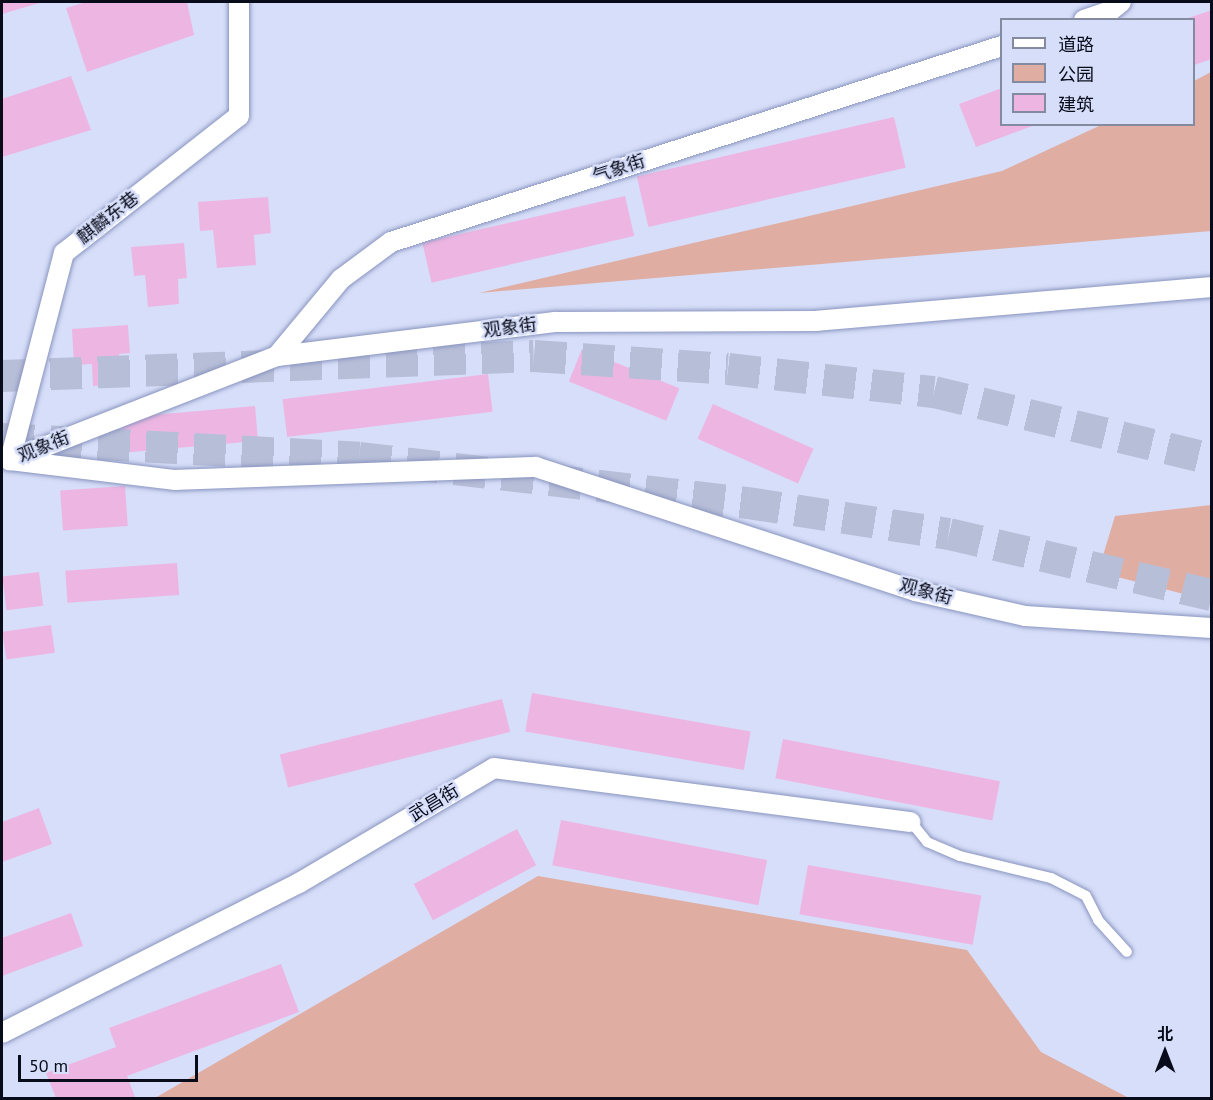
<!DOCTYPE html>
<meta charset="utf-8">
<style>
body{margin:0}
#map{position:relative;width:1213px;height:1100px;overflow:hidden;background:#d6def9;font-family:"PT Sans","Noto Sans SC",sans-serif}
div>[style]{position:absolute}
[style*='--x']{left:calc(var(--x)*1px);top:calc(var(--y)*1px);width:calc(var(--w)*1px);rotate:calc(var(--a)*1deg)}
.green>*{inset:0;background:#e0ada2}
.building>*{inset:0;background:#edb6e2;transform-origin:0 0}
.primary-tunnel>*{height:32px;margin-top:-16px;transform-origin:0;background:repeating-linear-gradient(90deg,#b7bed8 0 32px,transparent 0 48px)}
.roads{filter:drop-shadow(0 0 2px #8994be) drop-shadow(0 0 2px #8994be)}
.service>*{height:10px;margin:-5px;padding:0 5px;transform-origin:5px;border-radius:5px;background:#fff}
.minor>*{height:20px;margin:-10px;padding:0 10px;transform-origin:10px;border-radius:10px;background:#fff}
span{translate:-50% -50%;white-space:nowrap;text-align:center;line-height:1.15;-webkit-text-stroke:5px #d6def9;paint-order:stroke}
.street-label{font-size:18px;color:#080b1a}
.frame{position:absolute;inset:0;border:3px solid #080b1a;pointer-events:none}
.legend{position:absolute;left:1000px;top:18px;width:195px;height:108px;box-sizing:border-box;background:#d6def9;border:2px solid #848aa0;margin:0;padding:8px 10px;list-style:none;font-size:18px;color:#080b1a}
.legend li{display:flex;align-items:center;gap:12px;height:30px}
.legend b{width:30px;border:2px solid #848aa0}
.north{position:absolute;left:1135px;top:1022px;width:60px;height:60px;-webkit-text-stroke:4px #d6def9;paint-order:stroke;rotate:0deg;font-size:16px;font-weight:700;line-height:24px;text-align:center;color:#080b1a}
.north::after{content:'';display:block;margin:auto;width:21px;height:27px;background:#080b1a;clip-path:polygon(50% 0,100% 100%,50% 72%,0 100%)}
.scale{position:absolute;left:18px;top:1055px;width:180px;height:27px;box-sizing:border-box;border:3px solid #080b1a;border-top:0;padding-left:8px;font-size:18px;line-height:21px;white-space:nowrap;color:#080b1a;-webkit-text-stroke:4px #d6def9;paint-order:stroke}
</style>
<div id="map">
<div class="green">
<div style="clip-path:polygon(1211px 72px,1211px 231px,479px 293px,1002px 171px,1101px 125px,1194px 124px,1194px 81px)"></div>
<div style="clip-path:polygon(1211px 505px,1211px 601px,1098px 572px,1115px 516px)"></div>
<div style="clip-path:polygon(538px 876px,967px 950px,1041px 1052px,1129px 1098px,155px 1098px)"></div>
</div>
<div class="building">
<div style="clip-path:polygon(2px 2px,43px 2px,2px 14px)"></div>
<div style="clip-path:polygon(86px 2px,187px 2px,194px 35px,87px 72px,66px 8px)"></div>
<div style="clip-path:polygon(1212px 10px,1212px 59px,1194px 65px,1194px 20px,1185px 19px)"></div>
<div style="clip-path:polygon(71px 76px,91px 130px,2px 157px,2px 99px)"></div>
<div style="clip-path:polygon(1002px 88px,1002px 124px,1035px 125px,976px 147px,959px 104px)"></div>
<div style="left:894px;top:117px;width:52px;height:264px;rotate:77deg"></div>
<div style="left:625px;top:196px;width:41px;height:208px;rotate:77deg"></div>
<div style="clip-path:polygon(268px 197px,271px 233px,254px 235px,256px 265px,217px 268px,213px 230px,200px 231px,198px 202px)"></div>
<div style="clip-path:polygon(184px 243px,187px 278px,178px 279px,179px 304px,148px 307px,145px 275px,134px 276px,131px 247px)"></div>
<div style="clip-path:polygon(128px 325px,130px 353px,119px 354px,121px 384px,93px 386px,92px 364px,74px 365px,72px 329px)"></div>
<div style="left:582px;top:349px;width:105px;height:35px;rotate:22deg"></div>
<div style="left:488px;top:374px;width:38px;height:207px;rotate:83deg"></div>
<div style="left:713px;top:404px;width:110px;height:38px;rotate:24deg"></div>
<div style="left:255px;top:406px;width:35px;height:135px;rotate:85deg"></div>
<div style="left:125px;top:486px;width:40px;height:65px;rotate:86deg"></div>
<div style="left:177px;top:563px;width:32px;height:112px;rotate:86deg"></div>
<div style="left:39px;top:572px;width:34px;height:37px;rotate:83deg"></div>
<div style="left:51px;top:625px;width:28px;height:49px;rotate:82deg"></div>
<div style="left:532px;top:693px;width:222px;height:39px;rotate:10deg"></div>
<div style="left:502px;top:699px;width:34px;height:229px;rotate:76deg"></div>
<div style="left:783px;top:739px;width:221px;height:40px;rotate:11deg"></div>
<div style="clip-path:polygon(39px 808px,52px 844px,2px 862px,2px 822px)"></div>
<div style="left:561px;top:820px;width:210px;height:46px;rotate:11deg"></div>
<div style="left:517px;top:829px;width:41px;height:117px;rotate:62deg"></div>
<div style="left:808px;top:865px;width:176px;height:50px;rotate:10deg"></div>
<div style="clip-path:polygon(71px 913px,83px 946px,2px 976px,2px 938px)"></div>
<div style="clip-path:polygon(281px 964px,299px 1012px,127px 1076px,135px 1097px,131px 1098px,56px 1098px,46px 1073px,116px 1047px,109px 1028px)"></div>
</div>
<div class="primary-tunnel">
<div style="--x:2;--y:376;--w:532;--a:-2.15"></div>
<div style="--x:534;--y:356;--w:194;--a:3.8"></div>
<div style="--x:728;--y:369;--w:207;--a:6.4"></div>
<div style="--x:934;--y:392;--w:286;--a:13.6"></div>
<div style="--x:2;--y:439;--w:358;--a:3"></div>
<div style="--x:359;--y:458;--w:392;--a:6.6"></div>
<div style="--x:748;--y:503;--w:203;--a:8.8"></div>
<div style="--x:949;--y:534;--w:270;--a:13.1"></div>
</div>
<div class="roads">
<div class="service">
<div style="--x:911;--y:822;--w:26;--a:51"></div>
<div style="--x:927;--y:842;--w:36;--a:23"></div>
<div style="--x:960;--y:856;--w:94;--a:13.6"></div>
<div style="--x:1051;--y:878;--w:39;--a:27"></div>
<div style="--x:1086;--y:896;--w:27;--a:63"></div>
<div style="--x:1098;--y:920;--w:43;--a:47.8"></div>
</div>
<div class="minor">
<div style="--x:1084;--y:20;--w:28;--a:-19"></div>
<div style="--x:1110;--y:11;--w:14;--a:-39"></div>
<div style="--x:1212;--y:287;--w:396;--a:175.1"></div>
<div style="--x:817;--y:321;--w:262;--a:179.8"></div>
<div style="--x:555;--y:322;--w:280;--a:173"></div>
<div style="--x:277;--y:356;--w:287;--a:158.7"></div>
<div style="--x:10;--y:460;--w:167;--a:6.9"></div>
<div style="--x:176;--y:480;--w:360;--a:-2.1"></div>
<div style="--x:536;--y:467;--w:399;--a:18.1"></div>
<div style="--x:915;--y:591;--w:113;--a:12.8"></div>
<div style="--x:1025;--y:616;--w:187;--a:3.7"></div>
<div style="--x:277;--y:356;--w:100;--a:-50.3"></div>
<div style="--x:341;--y:279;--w:62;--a:-36.5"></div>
<div style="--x:391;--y:242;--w:642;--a:-17.79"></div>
<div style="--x:10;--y:460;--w:214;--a:-75.4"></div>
<div style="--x:64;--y:253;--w:222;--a:-38.1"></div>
<div style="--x:239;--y:116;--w:114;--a:-90"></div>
<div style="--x:2;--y:1033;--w:333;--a:-26.8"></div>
<div style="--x:299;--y:883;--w:226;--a:-30.5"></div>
<div style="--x:494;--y:768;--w:420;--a:7.4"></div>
</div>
</div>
<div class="street-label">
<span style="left:619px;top:169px;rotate:-18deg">气象街</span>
<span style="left:108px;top:218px;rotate:-38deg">麒麟东巷</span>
<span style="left:510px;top:328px;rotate:-7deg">观象街</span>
<span style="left:44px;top:447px;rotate:-22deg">观象街</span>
<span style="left:926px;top:592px;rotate:15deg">观象街</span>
<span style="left:434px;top:803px;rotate:-31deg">武昌街</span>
</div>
<div class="frame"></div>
<ul class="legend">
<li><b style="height:8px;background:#fff"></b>道路</li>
<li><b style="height:16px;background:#e0ada2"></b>公园</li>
<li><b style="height:16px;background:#edb6e2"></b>建筑</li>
</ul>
<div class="north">北</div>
<div class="scale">50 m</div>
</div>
